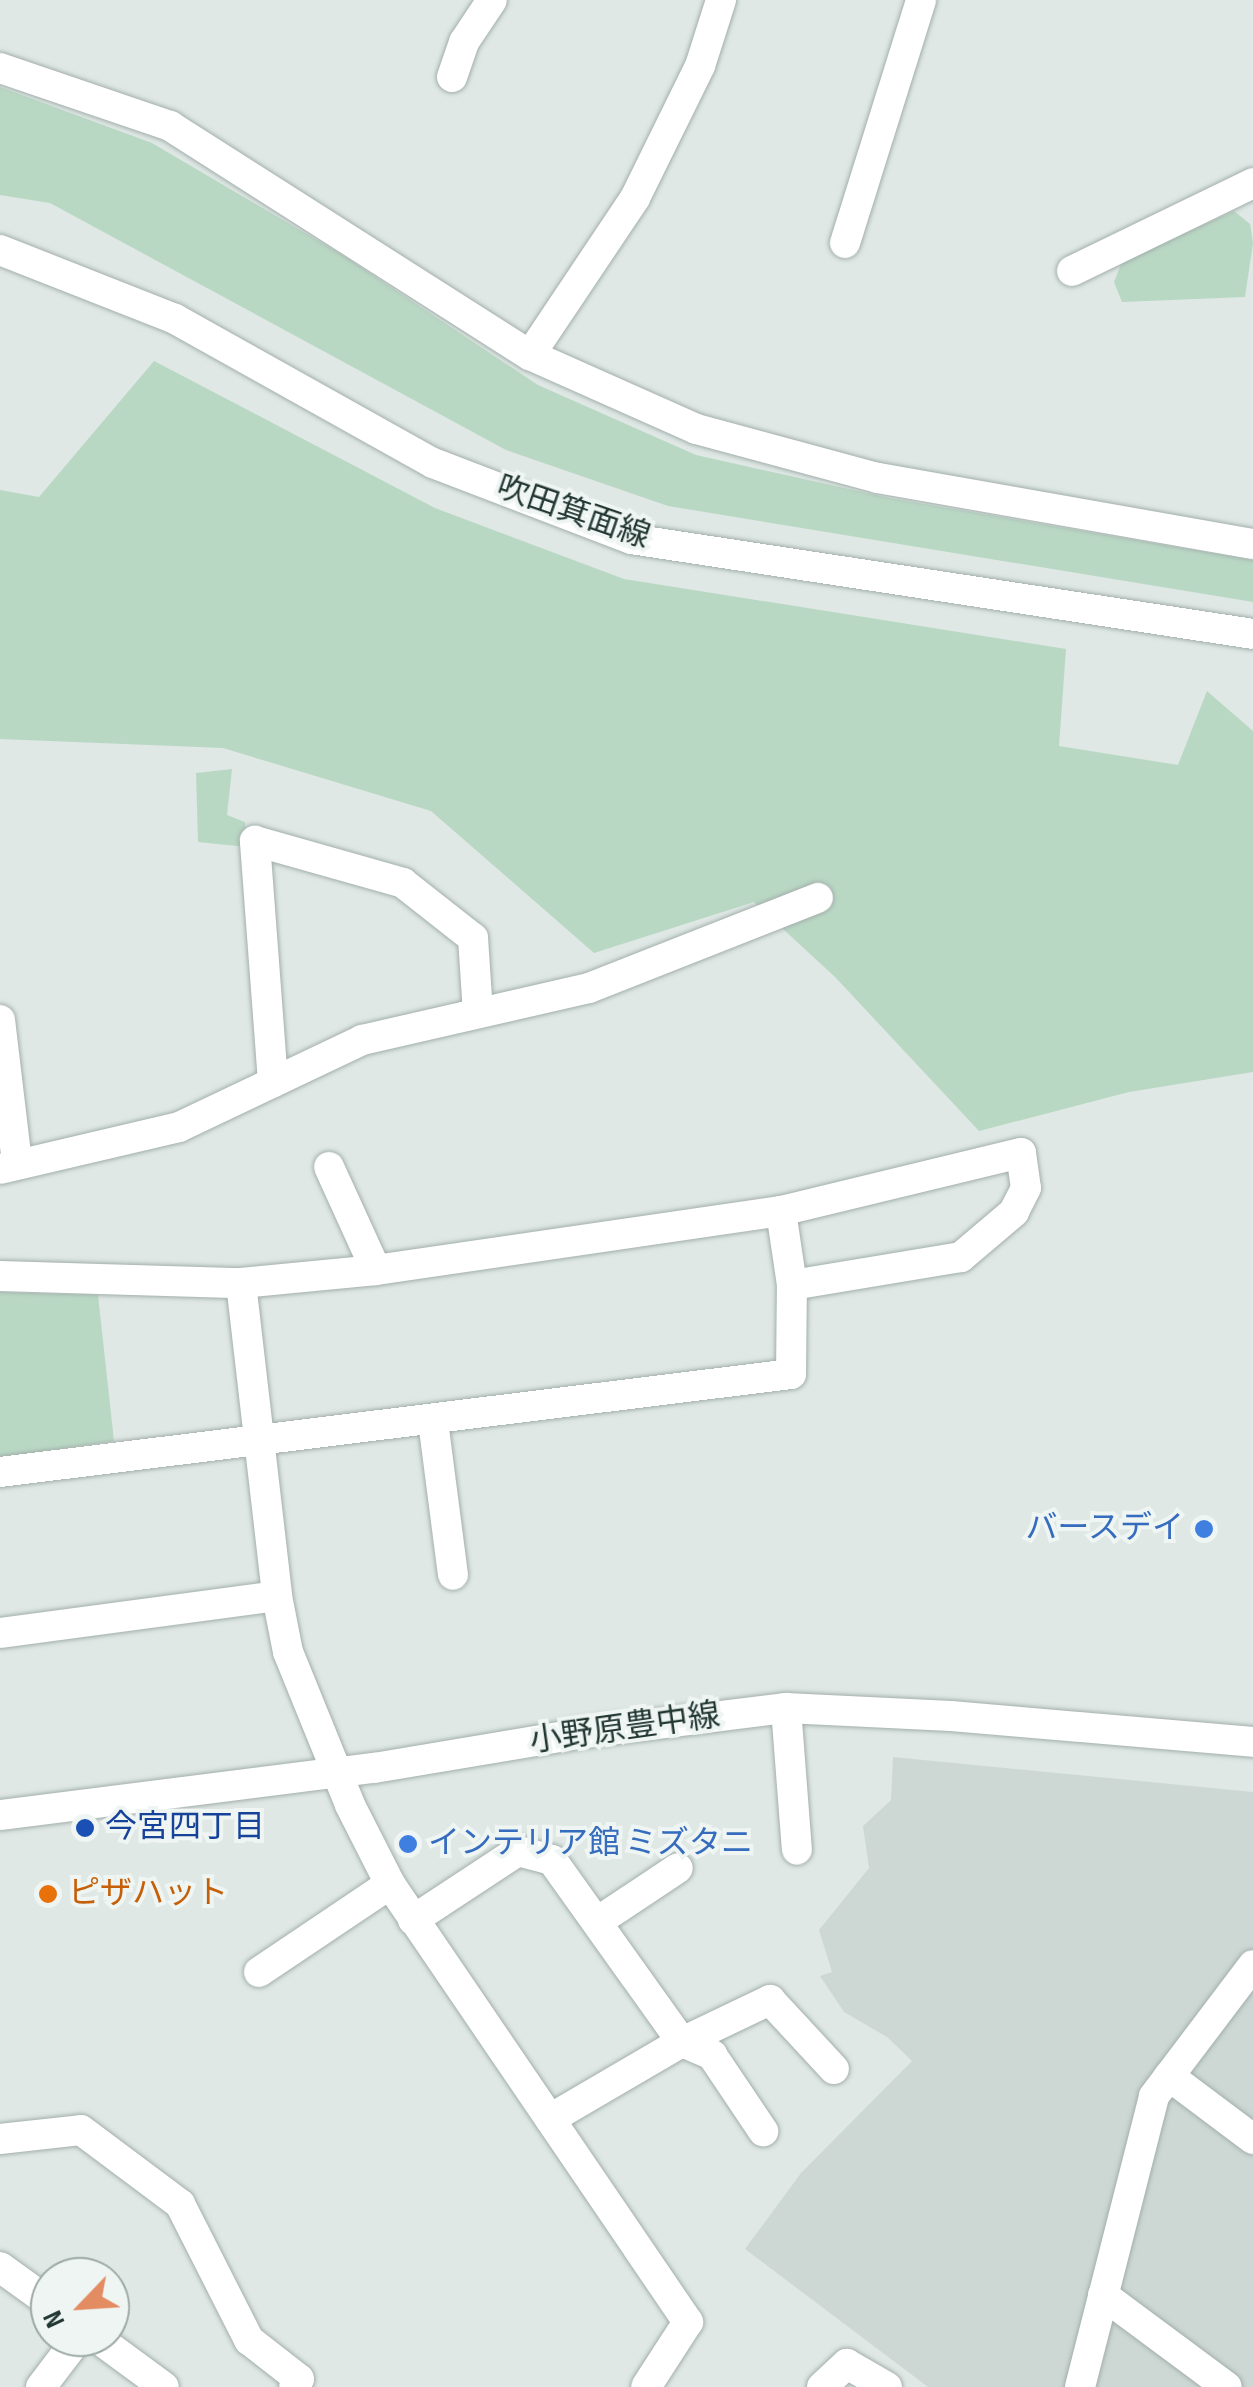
<!DOCTYPE html>
<meta charset="utf-8">
<style>
body{margin:0}
#map{position:relative;width:1253px;height:2387px;overflow:hidden;background:#dfe8e5;font-family:"Sofia Sans Condensed","Noto Sans JP",sans-serif}
div>[style]{position:absolute}
[style*='--x']{left:calc(var(--x)*1px);top:calc(var(--y)*1px);width:calc(var(--w)*1px);rotate:calc(var(--a)*1deg)}
.built>*{inset:0;background:#cdd8d4}
.green>*{inset:0;background:#b9d8c4}
.roads{filter:drop-shadow(0 0 2px #a3afac) drop-shadow(0 0 2px #a3afac)}
.street>*{height:30px;margin:-15px;padding:0 15px;transform-origin:15px;border-radius:15px;background:#fff}
.secondary>*{height:30px;margin:-15px;padding:0 15px;transform-origin:15px;border-radius:15px;background:#fff}
.dots>*{width:28px;height:28px;translate:-50% -50%;box-sizing:border-box;border:5px solid #eef5f2;border-radius:50%}
span{translate:-50% -50%;white-space:nowrap;text-align:center;line-height:1.15;-webkit-text-stroke:8px #eef5f2;paint-order:stroke}
.street-label{font-size:32px;color:#223632}
.shop-label{font-size:32px;color:#366cbe}
.right{translate:-100% -50%;text-align:right}
.left{translate:0 -50%;text-align:left}
.transit-label{font-size:32px;color:#164399}
.food-label{font-size:32px;color:#c56008}
.north{position:absolute;left:30px;top:2257px;width:100px;height:100px;box-sizing:border-box;background:#eef5f2;border:2px solid #9ca9a5;border-radius:50%;rotate:245deg;font-size:28px;font-weight:700;line-height:40px;text-align:center;color:#223632}
.north::after{content:'';display:block;margin:auto;width:35px;height:45px;background:#e38c62;clip-path:polygon(50% 0,100% 100%,50% 72%,0 100%)}
</style>
<div id="map">
<div class="built">
<div style="clip-path:polygon(893px 1757px,1253px 1792px,1253px 2387px,928px 2387px,745px 2249px,801px 2173px,912px 2061px,887px 2037px,844px 2012px,820px 1976px,832px 1972px,819px 1930px,869px 1868px,863px 1826px,891px 1800px)"></div>
</div>
<div class="green">
<div style="clip-path:polygon(0 87px,152px 143px,344px 256px,538px 385px,696px 455px,889px 498px,1253px 560px,1253px 602px,668px 506px,506px 450px,50px 203px,0 195px)"></div>
<div style="clip-path:polygon(1234px 211px,1250px 224px,1253px 243px,1245px 297px,1122px 302px,1114px 282px,1122px 262px)"></div>
<div style="clip-path:polygon(154px 361px,435px 508px,624px 579px,1066px 649px,1059px 746px,1178px 765px,1207px 691px,1253px 731px,1253px 1072px,1129px 1092px,979px 1131px,836px 978px,754px 902px,594px 953px,431px 811px,223px 748px,0 739px,0 490px,39px 497px)"></div>
<div style="clip-path:polygon(232px 769px,227px 815px,245px 822px,247px 847px,198px 842px,196px 773px)"></div>
<div style="clip-path:polygon(0 1292px,98px 1295px,114px 1441px,0 1458px)"></div>
</div>
<div class="roads">
<div class="street">
<div style="--x:0;--y:68;--w:180;--a:18.8"></div>
<div style="--x:170;--y:126;--w:427;--a:32.5"></div>
<div style="--x:530;--y:355;--w:182;--a:24"></div>
<div style="--x:696;--y:429;--w:188;--a:15.1"></div>
<div style="--x:878;--y:478;--w:381;--a:10"></div>
<div style="--x:452;--y:77;--w:37;--a:-71"></div>
<div style="--x:464;--y:42;--w:50;--a:-56.3"></div>
<div style="--x:845;--y:243;--w:255;--a:-72.6"></div>
<div style="--x:1072;--y:271;--w:201;--a:-25.9"></div>
<div style="--x:530;--y:355;--w:189;--a:-56.2"></div>
<div style="--x:635;--y:198;--w:147;--a:-63.8"></div>
<div style="--x:700;--y:66;--w:69;--a:-72.3"></div>
<div style="--x:0;--y:1020;--w:144;--a:83.2"></div>
<div style="--x:273;--y:1082;--w:242;--a:-94.3"></div>
<div style="--x:255;--y:841;--w:154;--a:15.8"></div>
<div style="--x:403;--y:883;--w:89;--a:38.2"></div>
<div style="--x:473;--y:938;--w:75;--a:86.2"></div>
<div style="--x:329;--y:1167;--w:113;--a:65.5"></div>
<div style="--x:0;--y:1169;--w:184;--a:-13.2"></div>
<div style="--x:179;--y:1127;--w:203;--a:-25.4"></div>
<div style="--x:362;--y:1040;--w:233;--a:-12.9"></div>
<div style="--x:589;--y:988;--w:246;--a:-21.5"></div>
<div style="--x:0;--y:1276;--w:241;--a:1.7"></div>
<div style="--x:241;--y:1283;--w:136;--a:-5.5"></div>
<div style="--x:376;--y:1270;--w:409;--a:-8.3"></div>
<div style="--x:781;--y:1211;--w:247;--a:-13.6"></div>
<div style="--x:1021;--y:1153;--w:35;--a:82"></div>
<div style="--x:1026;--y:1188;--w:27;--a:117"></div>
<div style="--x:1014;--y:1212;--w:70;--a:139.7"></div>
<div style="--x:961;--y:1257;--w:171;--a:170.6"></div>
<div style="--x:241;--y:1283;--w:315;--a:83.4"></div>
<div style="--x:277;--y:1596;--w:57;--a:78.9"></div>
<div style="--x:288;--y:1652;--w:165;--a:67.9"></div>
<div style="--x:350;--y:1805;--w:89;--a:63.1"></div>
<div style="--x:390;--y:1884;--w:530;--a:55.77"></div>
<div style="--x:688;--y:2322;--w:77;--a:122.9"></div>
<div style="--x:433;--y:1421;--w:155;--a:82.6"></div>
<div style="--x:0;--y:1472;--w:797;--a:-7.06"></div>
<div style="--x:791;--y:1374;--w:89;--a:-89.4"></div>
<div style="--x:792;--y:1285;--w:75;--a:-98.5"></div>
<div style="--x:0;--y:1633;--w:279;--a:-7.6"></div>
<div style="--x:786;--y:1708;--w:142;--a:85.6"></div>
<div style="--x:413;--y:1920;--w:126;--a:-33.3"></div>
<div style="--x:518;--y:1851;--w:35;--a:15"></div>
<div style="--x:552;--y:1860;--w:224;--a:54.5"></div>
<div style="--x:682;--y:2042;--w:33;--a:23"></div>
<div style="--x:712;--y:2055;--w:92;--a:56.1"></div>
<div style="--x:597;--y:1922;--w:97;--a:-33.7"></div>
<div style="--x:259;--y:1972;--w:158;--a:-33.9"></div>
<div style="--x:1169;--y:2076;--w:105;--a:36.9"></div>
<div style="--x:550;--y:2119;--w:153;--a:-30.3"></div>
<div style="--x:682;--y:2042;--w:98;--a:-25.5"></div>
<div style="--x:770;--y:2000;--w:94;--a:47.2"></div>
<div style="--x:0;--y:2139;--w:81;--a:-6.3"></div>
<div style="--x:81;--y:2130;--w:124;--a:36.8"></div>
<div style="--x:180;--y:2204;--w:153;--a:63.1"></div>
<div style="--x:249;--y:2340;--w:63;--a:38"></div>
<div style="--x:299;--y:2379;--w:9;--a:122"></div>
<div style="--x:0;--y:2267;--w:62;--a:35.8"></div>
<div style="--x:96;--y:2337;--w:84;--a:36.3"></div>
<div style="--x:41;--y:2387;--w:63;--a:-52.8"></div>
</div>
<div class="secondary">
<div style="--x:0;--y:250;--w:188;--a:21.5"></div>
<div style="--x:175;--y:319;--w:295;--a:29.2"></div>
<div style="--x:433;--y:463;--w:212;--a:21"></div>
<div style="--x:631;--y:539;--w:629;--a:8.68"></div>
<div style="--x:0;--y:1815;--w:377;--a:-7.2"></div>
<div style="--x:374;--y:1768;--w:213;--a:-9.5"></div>
<div style="--x:584;--y:1733;--w:204;--a:-7.1"></div>
<div style="--x:786;--y:1708;--w:165;--a:2.8"></div>
<div style="--x:951;--y:1716;--w:303;--a:4.9"></div>
<div style="--x:1103;--y:2295;--w:154;--a:36.6"></div>
<div style="--x:822;--y:2387;--w:34;--a:-43"></div>
<div style="--x:847;--y:2364;--w:46;--a:29.9"></div>
<div style="--x:1080;--y:2387;--w:300;--a:-75.7"></div>
<div style="--x:1154;--y:2096;--w:164;--a:-52.9"></div>
</div>
</div>
<div class="dots">
<div style="left:1204px;top:1529px;background:#3f7fe0"></div>
<div style="left:85px;top:1828px;background:#1a4fb4"></div>
<div style="left:408px;top:1844px;background:#3f7fe0"></div>
<div style="left:48px;top:1894px;background:#e8710a"></div>
</div>
<div class="street-label">
<span style="left:573px;top:513px;rotate:19deg">吹田箕面線</span>
<span style="left:625px;top:1729px;rotate:-8deg">小野原豊中線</span>
</div>
<div class="shop-label">
<span class="right" style="left:1184px;top:1529px">バースデイ</span>
<span class="left" style="left:428px;top:1844px">インテリア館 ミズタニ</span>
</div>
<div class="transit-label">
<span class="left" style="left:105px;top:1828px">今宮四丁目</span>
</div>
<div class="food-label">
<span class="left" style="left:68px;top:1894px">ピザハット</span>
</div>
<div class="north">N</div>
</div>
